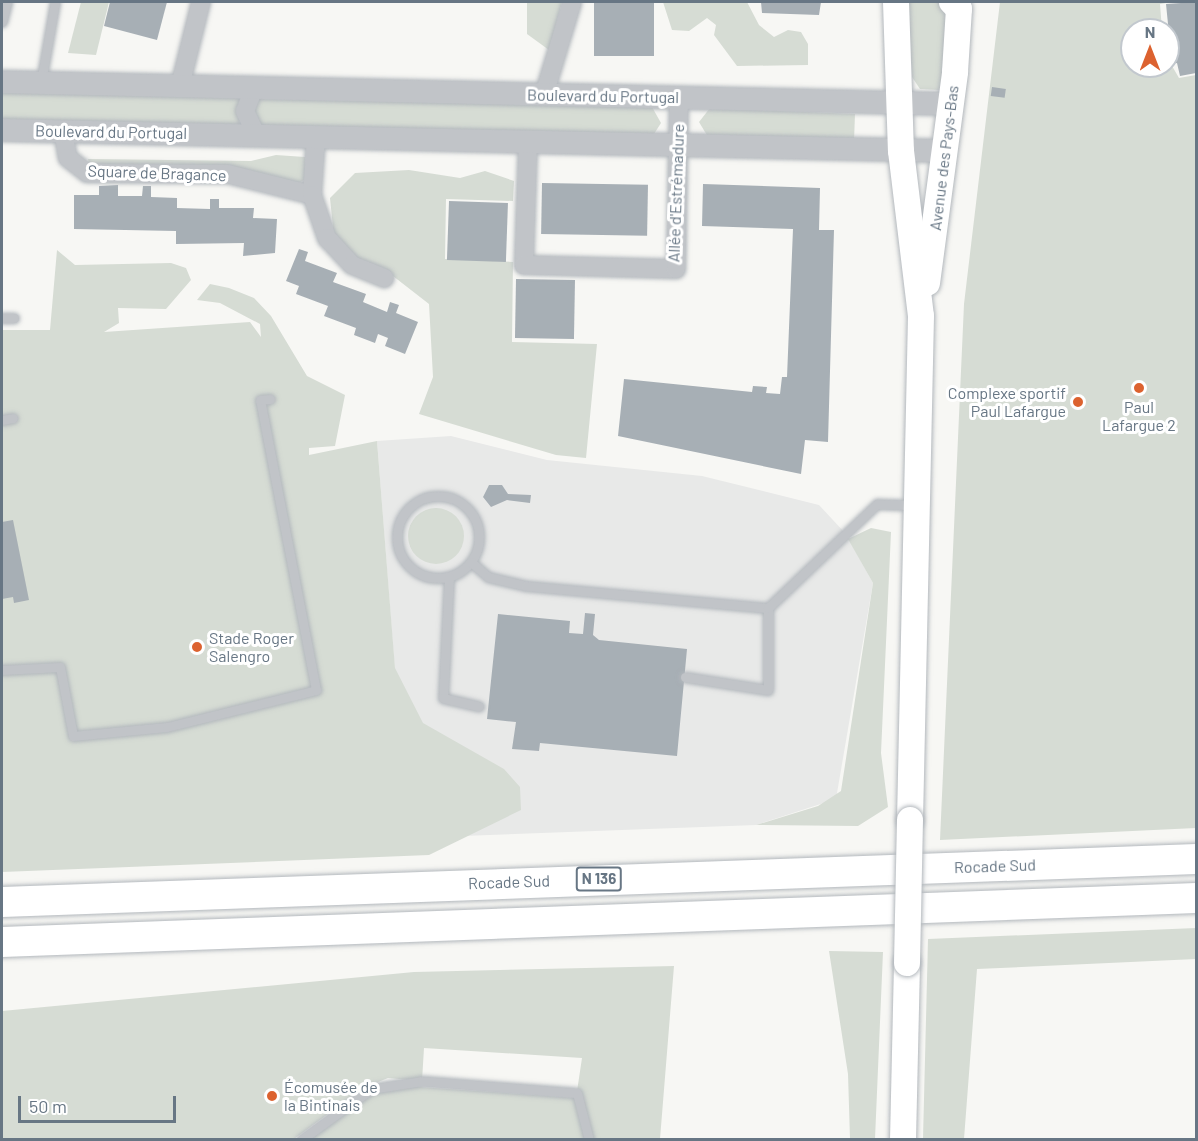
<!DOCTYPE html>
<meta charset="utf-8">
<style>
body{margin:0}
#map{position:relative;width:1198px;height:1141px;overflow:hidden;background:#f7f7f4;font-family:Barlow,sans-serif}
div>[style]{position:absolute}
[style*='--x']{left:calc(var(--x)*1px);top:calc(var(--y)*1px);width:calc(var(--w)*1px);rotate:calc(var(--a)*1deg)}
.built>*{inset:0;background:#e8e9e8}
.green>*{inset:0;background:#d6dcd4;transform-origin:0 0}
.round{border-radius:50%}
.building>*{inset:0;background:#a7afb5;transform-origin:0 0}
.roads{filter:drop-shadow(0 0 2px #b3b8bd) drop-shadow(0 0 2px #b3b8bd)}
.service>*{height:9px;margin:-4.5px;padding:0 4.5px;transform-origin:4.5px;border-radius:4.5px;background:#c1c4c8}
.service>.ring{margin:-4.5px;padding:0;box-sizing:content-box;background:none;border:9px solid #c1c4c8;border-radius:50%}
.minor>*{height:18px;margin:-9px;padding:0 9px;transform-origin:9px;border-radius:9px;background:#c1c4c8}
.tertiary>*{height:22px;margin:-11px;padding:0 11px;transform-origin:11px;border-radius:11px;background:#c1c4c8}
.secondary>*{height:26px;margin:-13px;padding:0 13px;transform-origin:13px;border-radius:13px;background:#fff}
.trunk>*{height:30px;margin:-15px;padding:0 15px;transform-origin:15px;border-radius:15px;background:#fff}
.bridges{filter:drop-shadow(0 0 2px #b3b8bd) drop-shadow(0 0 2px #b3b8bd)}
.secondary-bridge>*{height:26px;margin:-13px;padding:0 13px;transform-origin:13px;border-radius:13px;background:#fff}
.dots>*{width:16px;height:16px;translate:-50% -50%;box-sizing:border-box;border:3px solid #fff;border-radius:50%}
span{translate:-50% -50%;white-space:nowrap;text-align:center;line-height:1.15;-webkit-text-stroke:6px #fff;paint-order:stroke}
.shield-label span{padding:2px 4px;background:#fff;border:2px solid;border-radius:4px;-webkit-text-stroke-width:0}
.shield-label{font-size:15px;color:#677684;font-weight:700}
.street-label{font-size:16px;color:#677684}
.poi-label{font-size:16px;color:#677684}
.right{translate:-100% -50%;text-align:right}
.left{translate:0 -50%;text-align:left}
.frame{position:absolute;inset:0;border:3px solid #677684;pointer-events:none}
.north{position:absolute;left:1120px;top:18px;width:60px;height:60px;box-sizing:border-box;background:#fff;border:2px solid #c2c8ce;border-radius:50%;rotate:0deg;font-size:16px;font-weight:700;line-height:24px;text-align:center;color:#677684}
.north::after{content:'';display:block;margin:auto;width:21px;height:27px;background:#dc622f;clip-path:polygon(50% 0,100% 100%,50% 72%,0 100%)}
.scale{position:absolute;left:18px;top:1096px;width:158px;height:27px;box-sizing:border-box;border:3px solid #677684;border-top:0;padding-left:8px;font-size:18px;line-height:21px;white-space:nowrap;color:#677684;-webkit-text-stroke:4px #fff;paint-order:stroke}
</style>
<div id="map">
<div class="built">
<div style="clip-path:polygon(451px 436px,547px 460px,702px 476px,819px 505px,846px 534px,873px 583px,836px 799px,756px 825px,408px 838px,377px 441px)"></div>
</div>
<div class="green">
<div style="clip-path:polygon(81px 2px,109px 2px,96px 55px,68px 53px)"></div>
<div style="clip-path:polygon(527px 2px,562px 2px,549px 50px,527px 34px)"></div>
<div style="clip-path:polygon(663px 2px,747px 2px,759px 25px,774px 37px,788px 30px,801px 32px,808px 44px,808px 65px,737px 66px,714px 35px,716px 25px,707px 18px,689px 31px,672px 30px)"></div>
<div style="clip-path:polygon(908px 2px,953px 2px,940px 90px,920px 89px,912px 77px)"></div>
<div style="clip-path:polygon(1000px 2px,1172px 2px,1160px 4px,1162px 30px,1132px 30px,1132px 66px,1168px 66px,1168px 59px,1179px 78px,1196px 75px,1196px 828px,940px 840px,964px 304px)"></div>
<div style="left:2px;top:90px;width:238px;height:31px;rotate:1deg"></div>
<div style="clip-path:polygon(258px 99px,652px 107px,661px 123px,654px 134px,262px 127px,251px 118px)"></div>
<div style="clip-path:polygon(710px 108px,855px 114px,854px 141px,708px 137px,699px 122px)"></div>
<div style="clip-path:polygon(276px 155px,305px 157px,305px 179px,296px 185px,231px 167px,89px 164px,88px 159px,251px 161px)"></div>
<div style="clip-path:polygon(409px 170px,460px 178px,485px 171px,514px 181px,513px 201px,446px 199px,445px 259px,513px 262px,512px 342px,597px 344px,586px 458px,556px 455px,419px 414px,433px 377px,429px 304px,393px 276px,355px 258px,334px 237px,330px 198px,355px 173px)"></div>
<div style="clip-path:polygon(57px 250px,75px 265px,171px 263px,186px 268px,191px 280px,166px 309px,118px 308px,119px 323px,104px 332px,250px 322px,261px 337px,260px 324px,220px 303px,197px 300px,210px 284px,229px 288px,254px 298px,271px 316px,307px 376px,345px 395px,335px 446px,309px 448px,309px 455px,377px 441px,395px 668px,423px 723px,504px 769px,520px 787px,521px 810px,429px 855px,2px 872px,2px 330px,50px 330px)"></div>
<div class="round" style="left:408px;top:508px;width:56px;height:56px"></div>
<div style="clip-path:polygon(871px 528px,891px 532px,881px 753px,888px 807px,858px 826px,756px 825px,818px 806px,841px 791px,873px 583px,848px 539px)"></div>
<div style="clip-path:polygon(1196px 928px,1196px 959px,977px 969px,964px 1139px,923px 1139px,928px 939px)"></div>
<div style="clip-path:polygon(829px 951px,883px 952px,875px 1139px,850px 1139px,848px 1074px)"></div>
<div style="clip-path:polygon(674px 966px,660px 1139px,310px 1139px,372px 1093px,406px 1086px,576px 1098px,582px 1058px,424px 1048px,422px 1081px,388px 1078px,363px 1088px,294px 1139px,2px 1140px,2px 1011px,414px 972px)"></div>
</div>
<div class="building">
<div style="clip-path:polygon(110px 2px,167px 2px,157px 40px,104px 26px)"></div>
<div style="left:594px;top:2px;width:60px;height:54px"></div>
<div style="clip-path:polygon(761px 2px,821px 2px,819px 15px,762px 13px)"></div>
<div style="clip-path:polygon(1196px 2px,1196px 73px,1180px 76px,1177px 63px,1172px 64px,1166px 4px)"></div>
<div style="left:992px;top:87px;width:14px;height:9px;rotate:8deg"></div>
<div style="left:542px;top:183px;width:106px;height:51px;rotate:1deg"></div>
<div style="clip-path:polygon(703px 184px,820px 188px,819px 230px,834px 230px,828px 442px,805px 440px,801px 474px,618px 436px,624px 379px,752px 392px,753px 386px,767px 387px,766px 393px,780px 394px,782px 377px,787px 377px,793px 229px,702px 226px)"></div>
<div style="clip-path:polygon(118px 185px,118px 196px,142px 196px,143px 186px,151px 186px,151px 197px,177px 198px,177px 208px,210px 209px,210px 199px,219px 199px,219px 208px,254px 208px,253px 218px,277px 219px,275px 253px,243px 256px,244px 243px,176px 244px,176px 231px,74px 229px,74px 195px,99px 195px,99px 186px)"></div>
<div style="left:449px;top:201px;width:59px;height:59px;rotate:2deg"></div>
<div style="clip-path:polygon(299px 249px,308px 252px,305px 261px,337px 273px,333px 282px,366px 294px,363px 302px,387px 312px,390px 302px,399px 305px,396px 313px,418px 322px,405px 354px,385px 346px,388px 338px,378px 334px,375px 343px,354px 335px,356px 328px,324px 316px,328px 306px,296px 294px,299px 286px,286px 281px)"></div>
<div style="left:516px;top:279px;width:59px;height:59px;rotate:1deg"></div>
<div style="clip-path:polygon(489px 485px,502px 485px,508px 494px,531px 495px,530px 503px,507px 500px,491px 507px,483px 497px)"></div>
<div style="clip-path:polygon(13px 520px,29px 600px,14px 603px,13px 597px,2px 599px,2px 522px)"></div>
<div style="clip-path:polygon(585px 613px,595px 614px,593px 635px,599px 640px,687px 649px,677px 756px,540px 743px,539px 751px,512px 749px,516px 722px,487px 719px,498px 614px,570px 621px,569px 633px,583px 634px)"></div>
</div>
<div class="roads">
<div class="service">
<div style="--x:2;--y:22;--w:21;--a:-76"></div>
<div style="--x:41;--y:82;--w:81;--a:-80.1"></div>
<div style="--x:2;--y:318;--w:12;--a:0"></div>
<div style="--x:2;--y:420;--w:11;--a:-10"></div>
<div class="ring" style="left:397px;top:496px;width:73px;height:73px"></div>
<div style="--x:471;--y:562;--w:23;--a:41"></div>
<div style="--x:488;--y:577;--w:39;--a:13"></div>
<div style="--x:526;--y:586;--w:243;--a:5.2"></div>
<div style="--x:449;--y:577;--w:121;--a:92.8"></div>
<div style="--x:443;--y:698;--w:37;--a:13"></div>
<div style="--x:2;--y:670;--w:58;--a:-3"></div>
<div style="--x:60;--y:667;--w:70;--a:79.3"></div>
<div style="--x:73;--y:736;--w:94;--a:-5.5"></div>
<div style="--x:167;--y:727;--w:154;--a:-13.9"></div>
<div style="--x:316;--y:690;--w:295;--a:-100.9"></div>
<div style="--x:260;--y:400;--w:10;--a:-6"></div>
<div style="--x:685;--y:677;--w:84;--a:8.9"></div>
<div style="--x:768;--y:690;--w:82;--a:-90"></div>
<div style="--x:768;--y:608;--w:151;--a:-43.7"></div>
<div style="--x:877;--y:504;--w:37;--a:2"></div>
<div style="--x:301;--y:1140;--w:87;--a:-36.1"></div>
<div style="--x:371;--y:1089;--w:52;--a:-8.9"></div>
<div style="--x:422;--y:1081;--w:155;--a:4.4"></div>
<div style="--x:577;--y:1093;--w:49;--a:75.7"></div>
</div>
<div class="minor">
<div style="--x:180;--y:86;--w:87;--a:-76"></div>
<div style="--x:254;--y:88;--w:25;--a:111"></div>
<div style="--x:245;--y:111;--w:26;--a:65"></div>
<div style="--x:544;--y:95;--w:97;--a:-73.2"></div>
<div style="--x:63;--y:131;--w:27;--a:80"></div>
<div style="--x:68;--y:158;--w:24;--a:38"></div>
<div style="--x:87;--y:173;--w:141;--a:0.4"></div>
<div style="--x:228;--y:174;--w:87;--a:14"></div>
<div style="--x:316;--y:137;--w:58;--a:93.9"></div>
<div style="--x:312;--y:195;--w:46;--a:70.8"></div>
<div style="--x:327;--y:238;--w:37;--a:47"></div>
<div style="--x:352;--y:265;--w:35;--a:22"></div>
<div style="--x:528;--y:142;--w:123;--a:91.9"></div>
<div style="--x:524;--y:265;--w:152;--a:1.5"></div>
<div style="--x:676;--y:269;--w:171;--a:-89"></div>
</div>
<div class="tertiary">
<div style="--x:2;--y:82;--w:949;--a:1.33"></div>
<div style="--x:2;--y:130;--w:943;--a:1.28"></div>
</div>
<div class="secondary">
<div style="--x:896;--y:2;--w:149;--a:88.1"></div>
<div style="--x:901;--y:151;--w:166;--a:83.1"></div>
<div style="--x:921;--y:316;--w:504;--a:91.25"></div>
<div style="--x:927;--y:283;--w:213;--a:-82.4"></div>
<div style="--x:955;--y:72;--w:63;--a:-86.4"></div>
<div style="--x:959;--y:9;--w:10;--a:-135"></div>
<div style="--x:903;--y:1140;--w:177;--a:-88.7"></div>
</div>
<div class="trunk">
<div style="--x:2;--y:902;--w:1195;--a:-2.06"></div>
<div style="--x:2;--y:942;--w:1195;--a:-2.11"></div>
</div>
</div>
<div class="bridges">
<div class="secondary-bridge">
<div style="--x:907;--y:963;--w:143;--a:-88.8"></div>
</div>
</div>
<div class="dots">
<div style="left:1139px;top:388px;background:#dc622f"></div>
<div style="left:1078px;top:402px;background:#dc622f"></div>
<div style="left:197px;top:647px;background:#dc622f"></div>
<div style="left:272px;top:1096px;background:#dc622f"></div>
</div>
<div class="shield-label">
<span style="left:599px;top:879px">N 136</span>
</div>
<div class="street-label">
<span style="left:603px;top:96px;rotate:1deg">Boulevard du Portugal</span>
<span style="left:111px;top:132px;rotate:1deg">Boulevard du Portugal</span>
<span style="left:944px;top:158px;rotate:-83deg">Avenue des Pays-Bas</span>
<span style="left:157px;top:173px;rotate:2deg">Square de Bragance</span>
<span style="left:676px;top:193px;rotate:-88deg">Allée d'Estrémadure</span>
<span style="left:995px;top:866px;rotate:-2deg">Rocade Sud</span>
<span style="left:509px;top:882px;rotate:-2deg">Rocade Sud</span>
</div>
<div class="poi-label">
<span class="right" style="left:1066px;top:402px">Complexe sportif<br>Paul Lafargue</span>
<span style="left:1139px;top:416px">Paul<br>Lafargue 2</span>
<span class="left" style="left:209px;top:647px">Stade Roger<br>Salengro</span>
<span class="left" style="left:284px;top:1096px">Écomusée de<br>la Bintinais</span>
</div>
<div class="frame"></div>
<div class="north">N</div>
<div class="scale">50 m</div>
</div>
